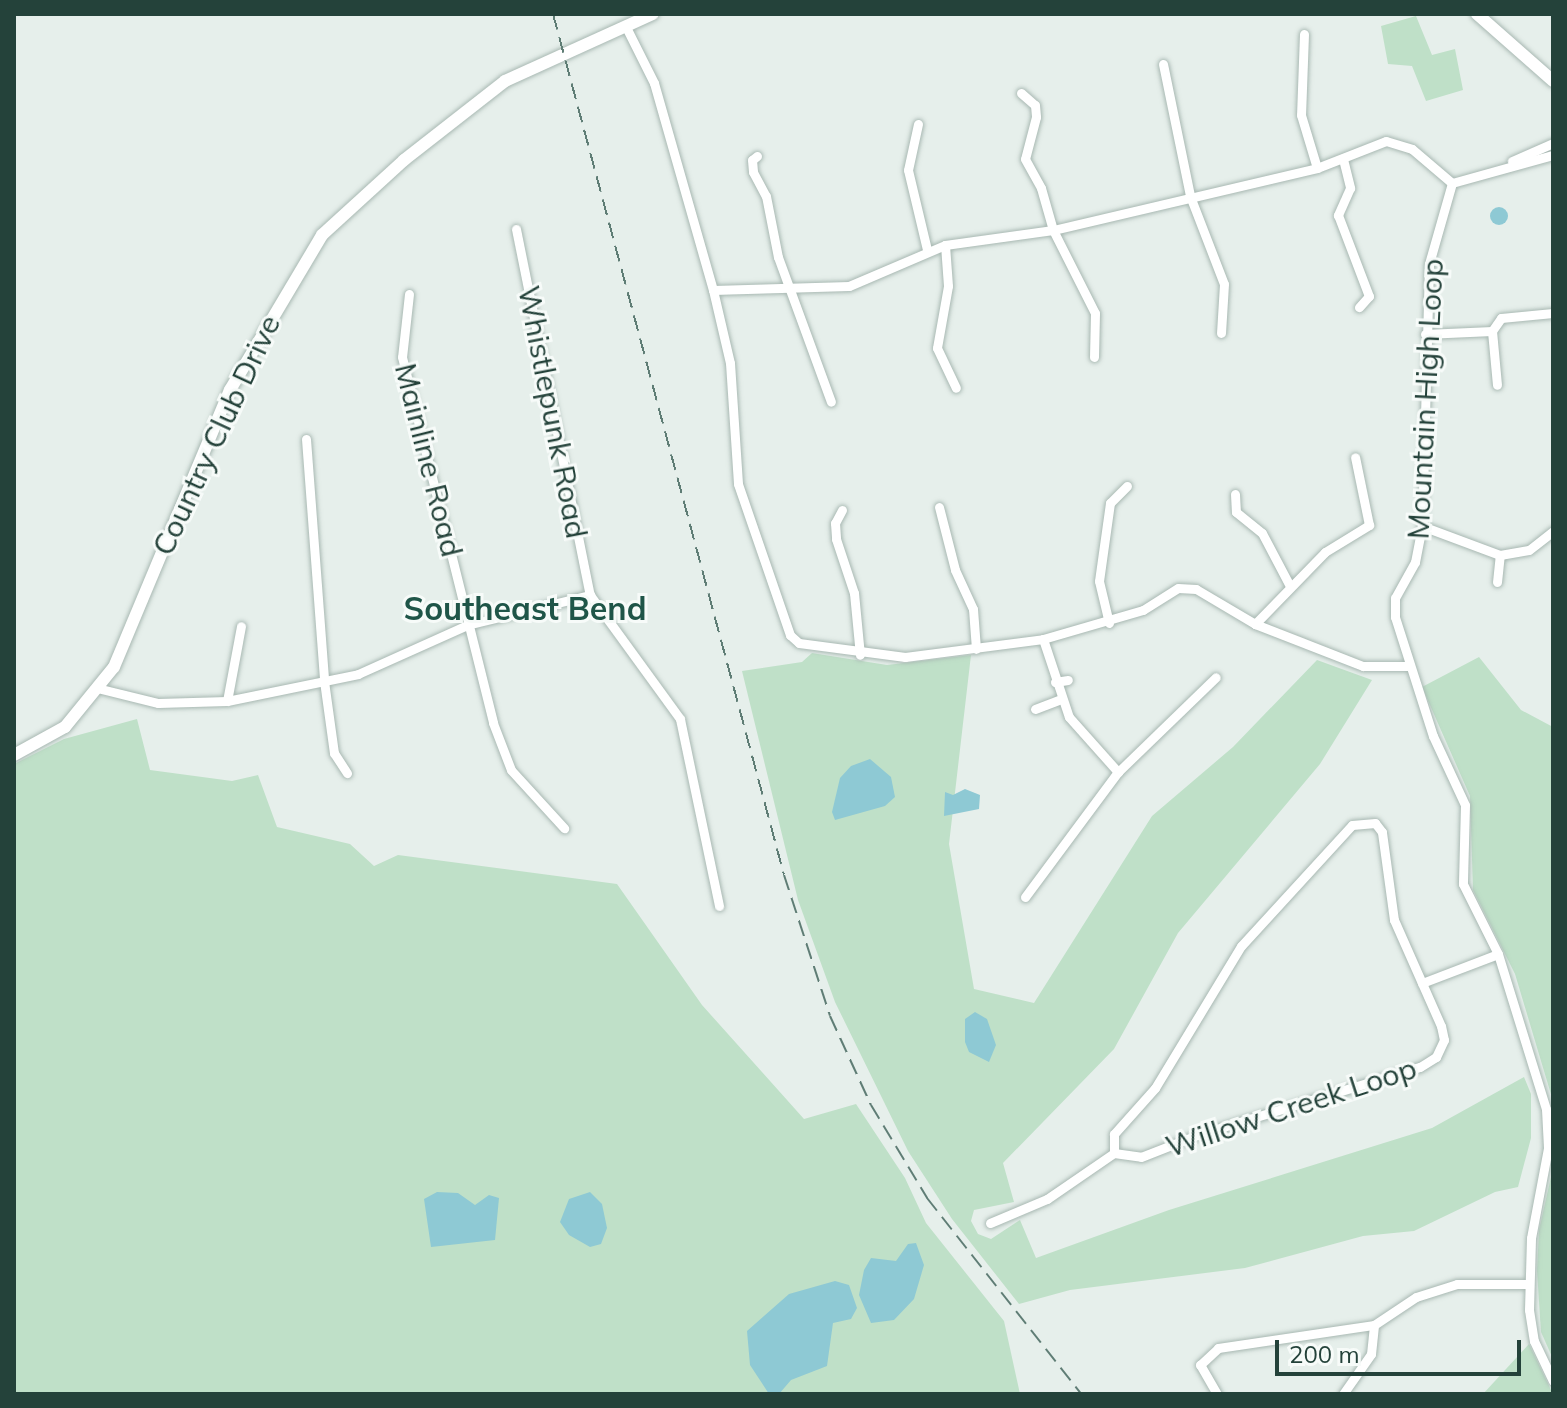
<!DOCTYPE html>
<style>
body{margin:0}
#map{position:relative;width:1567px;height:1408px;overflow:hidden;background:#e6efeb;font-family:Mulish,sans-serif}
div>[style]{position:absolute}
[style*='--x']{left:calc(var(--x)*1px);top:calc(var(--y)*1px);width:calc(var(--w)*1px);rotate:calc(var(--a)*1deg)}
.green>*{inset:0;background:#bfe0c8}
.water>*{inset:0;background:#8ec9d4}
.round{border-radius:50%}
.roads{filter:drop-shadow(0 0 2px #a8b8b2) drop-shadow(0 0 2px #a8b8b2)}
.street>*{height:9px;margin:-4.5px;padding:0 4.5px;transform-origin:4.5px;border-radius:4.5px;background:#fff}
.secondary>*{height:12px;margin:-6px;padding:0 6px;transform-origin:6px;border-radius:6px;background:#fff}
.rail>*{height:2px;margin-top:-1px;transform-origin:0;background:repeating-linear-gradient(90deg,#5f7d75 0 16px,transparent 0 24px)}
span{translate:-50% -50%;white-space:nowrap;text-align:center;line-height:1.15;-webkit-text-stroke:6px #f7fbf9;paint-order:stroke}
.street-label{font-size:30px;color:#24423a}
.neighbourhood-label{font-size:32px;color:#1f5548;font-weight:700}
.frame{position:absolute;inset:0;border:16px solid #24423a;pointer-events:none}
.scale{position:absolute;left:1275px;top:1340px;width:246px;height:36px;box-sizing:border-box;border:4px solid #24423a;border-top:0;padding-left:10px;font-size:24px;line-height:28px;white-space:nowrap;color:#24423a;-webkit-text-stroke:6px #f7fbf9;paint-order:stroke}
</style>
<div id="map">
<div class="green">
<div style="clip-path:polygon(1416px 16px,1432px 55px,1455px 49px,1463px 90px,1426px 101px,1412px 66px,1388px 64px,1381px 26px)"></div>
<div style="clip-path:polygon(812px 653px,887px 665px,971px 655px,949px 844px,974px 989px,1034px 1003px,1152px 816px,1233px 747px,1317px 660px,1372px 680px,1320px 764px,1178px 933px,1114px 1049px,1003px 1163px,1014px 1202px,974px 1210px,971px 1221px,978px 1234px,991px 1239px,1020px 1220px,1036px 1258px,1169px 1210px,1432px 1128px,1524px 1077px,1531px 1094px,1531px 1138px,1518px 1187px,1495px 1192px,1414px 1231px,1363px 1236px,1245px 1268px,1070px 1290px,1019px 1304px,952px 1219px,908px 1151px,835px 1002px,798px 900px,742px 671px,802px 662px)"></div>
<div style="clip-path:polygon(1479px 657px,1521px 710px,1553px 727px,1553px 1101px,1515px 974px,1473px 890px,1470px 796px,1422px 687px)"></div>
<div style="clip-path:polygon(137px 719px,150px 770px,232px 781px,258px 775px,277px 827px,350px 844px,374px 866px,398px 855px,617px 884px,702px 1005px,804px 1119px,856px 1104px,905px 1178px,926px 1223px,1004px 1321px,1020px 1394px,14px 1394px,14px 764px,64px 739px)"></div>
<div style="clip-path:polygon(1553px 1168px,1553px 1359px,1541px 1332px,1537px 1271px,1539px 1230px)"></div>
<div style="clip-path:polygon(1529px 1344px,1553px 1394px,1483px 1394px)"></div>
</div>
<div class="water">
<div class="round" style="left:1490px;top:207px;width:18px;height:18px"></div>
<div style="clip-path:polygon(870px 759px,891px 777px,895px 797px,885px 806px,835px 820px,832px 812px,840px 778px,851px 766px)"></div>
<div style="clip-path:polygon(965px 789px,980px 795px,979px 809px,944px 816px,945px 792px,953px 795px)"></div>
<div style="clip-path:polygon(975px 1012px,987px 1019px,996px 1045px,989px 1062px,969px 1052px,965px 1042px,965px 1019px)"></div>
<div style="clip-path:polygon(437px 1192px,458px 1193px,475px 1205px,489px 1195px,499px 1198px,495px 1240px,431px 1247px,424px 1199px)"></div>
<div style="clip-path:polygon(590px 1192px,602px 1204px,607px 1228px,601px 1244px,590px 1247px,569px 1235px,560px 1222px,569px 1199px)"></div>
<div style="clip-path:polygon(916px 1243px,924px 1265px,914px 1299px,894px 1320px,871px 1323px,859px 1295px,864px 1270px,871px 1258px,896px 1261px,908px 1244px)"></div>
<div style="clip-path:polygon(835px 1281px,849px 1285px,857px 1308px,851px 1319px,833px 1323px,827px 1366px,791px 1380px,779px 1394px,769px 1394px,750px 1365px,747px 1331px,789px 1294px)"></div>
</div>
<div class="roads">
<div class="street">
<div style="--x:625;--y:25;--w:65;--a:63.4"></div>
<div style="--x:654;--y:83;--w:215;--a:74.1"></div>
<div style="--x:713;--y:290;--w:75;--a:76.9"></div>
<div style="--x:730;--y:363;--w:121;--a:86.2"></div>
<div style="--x:738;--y:484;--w:160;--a:71"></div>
<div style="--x:790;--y:635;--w:12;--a:42"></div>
<div style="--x:799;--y:643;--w:107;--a:7.5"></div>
<div style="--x:905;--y:657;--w:139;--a:-7.4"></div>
<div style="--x:1043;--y:639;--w:104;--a:-16.2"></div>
<div style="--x:1143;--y:610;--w:41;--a:-32.2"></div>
<div style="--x:1178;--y:588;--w:18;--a:3"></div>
<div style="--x:1196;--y:589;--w:69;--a:30.7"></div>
<div style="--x:1255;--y:624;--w:116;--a:21.3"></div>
<div style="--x:1363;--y:666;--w:46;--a:0"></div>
<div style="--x:1304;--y:34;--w:81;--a:92.1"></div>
<div style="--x:1301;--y:115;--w:55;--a:73.2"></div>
<div style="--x:1163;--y:64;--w:135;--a:78.4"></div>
<div style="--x:1190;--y:196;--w:94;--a:68.9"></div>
<div style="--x:1224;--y:284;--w:49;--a:93.5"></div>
<div style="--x:1021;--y:93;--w:18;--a:41"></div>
<div style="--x:1035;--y:105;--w:12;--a:85"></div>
<div style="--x:1036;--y:117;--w:43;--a:104.7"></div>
<div style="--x:1025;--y:159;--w:33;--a:61"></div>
<div style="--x:1041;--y:188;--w:44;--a:74.1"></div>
<div style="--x:1053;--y:230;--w:93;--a:63.2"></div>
<div style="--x:1095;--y:313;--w:44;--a:91.3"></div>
<div style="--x:918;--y:124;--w:47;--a:102.3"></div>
<div style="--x:908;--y:170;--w:82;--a:76.6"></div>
<div style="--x:757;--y:156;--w:6;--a:141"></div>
<div style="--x:752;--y:160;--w:12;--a:85"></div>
<div style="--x:753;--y:172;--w:27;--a:62"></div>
<div style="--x:766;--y:196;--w:62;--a:78.9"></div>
<div style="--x:778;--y:257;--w:154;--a:69.9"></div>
<div style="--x:1343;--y:159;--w:30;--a:76"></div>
<div style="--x:1350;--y:188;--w:30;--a:114"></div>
<div style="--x:1338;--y:215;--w:87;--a:69.1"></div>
<div style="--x:1369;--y:296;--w:15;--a:132"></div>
<div style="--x:1512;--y:161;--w:45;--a:-23.7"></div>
<div style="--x:1452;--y:183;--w:84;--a:105.9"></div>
<div style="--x:1429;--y:264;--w:262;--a:91.5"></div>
<div style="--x:1422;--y:526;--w:37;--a:101"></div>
<div style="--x:1415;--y:562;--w:41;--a:119.1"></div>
<div style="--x:1395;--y:598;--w:19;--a:90"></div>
<div style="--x:1395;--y:617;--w:125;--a:72.3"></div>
<div style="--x:1433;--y:736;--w:76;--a:65.1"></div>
<div style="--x:1465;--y:805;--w:79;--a:91.5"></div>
<div style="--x:1463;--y:884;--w:78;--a:63.4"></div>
<div style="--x:1498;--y:954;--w:162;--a:72.8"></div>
<div style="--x:1546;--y:1109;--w:39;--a:87"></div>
<div style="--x:1548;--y:1148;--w:92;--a:100.7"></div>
<div style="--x:1531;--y:1238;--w:72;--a:91.6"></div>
<div style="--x:1529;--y:1310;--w:31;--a:81"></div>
<div style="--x:1534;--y:1341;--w:44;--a:64.6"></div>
<div style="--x:1452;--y:183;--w:105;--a:-15.5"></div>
<div style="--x:516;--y:229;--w:373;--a:78.6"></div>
<div style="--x:590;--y:595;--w:153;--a:54"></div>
<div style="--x:680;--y:719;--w:191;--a:78.2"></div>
<div style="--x:945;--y:245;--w:41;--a:85.8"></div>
<div style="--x:948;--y:286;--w:63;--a:100.1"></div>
<div style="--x:937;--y:348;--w:44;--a:64.6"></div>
<div style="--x:713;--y:290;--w:136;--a:-1.7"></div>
<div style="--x:849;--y:286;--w:104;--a:-23.1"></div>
<div style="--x:945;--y:245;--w:109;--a:-7.9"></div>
<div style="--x:1053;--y:230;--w:271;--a:-13.2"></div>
<div style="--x:1317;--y:168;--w:74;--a:-21.4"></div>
<div style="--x:1386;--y:141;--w:27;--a:17"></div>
<div style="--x:1412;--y:149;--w:52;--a:40.4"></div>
<div style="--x:409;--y:294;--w:63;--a:96.3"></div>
<div style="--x:402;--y:357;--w:377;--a:76"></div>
<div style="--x:493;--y:723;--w:50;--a:69"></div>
<div style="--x:511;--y:770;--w:79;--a:47.6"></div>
<div style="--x:1492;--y:331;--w:54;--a:84.7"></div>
<div style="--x:1425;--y:334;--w:67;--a:-2.6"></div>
<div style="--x:1492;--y:331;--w:16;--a:-55"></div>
<div style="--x:1501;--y:318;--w:52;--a:-5.5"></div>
<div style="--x:306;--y:439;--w:243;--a:85.7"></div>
<div style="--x:324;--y:681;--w:73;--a:82.1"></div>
<div style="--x:334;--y:753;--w:24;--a:57"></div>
<div style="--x:1235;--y:494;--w:18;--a:87"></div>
<div style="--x:1236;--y:512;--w:33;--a:39"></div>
<div style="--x:1262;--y:533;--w:60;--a:62.2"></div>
<div style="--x:939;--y:507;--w:65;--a:75.7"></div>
<div style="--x:955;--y:570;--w:43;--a:65.2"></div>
<div style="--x:973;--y:609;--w:40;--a:85.7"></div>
<div style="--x:842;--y:510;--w:15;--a:118"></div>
<div style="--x:835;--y:523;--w:16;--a:86"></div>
<div style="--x:836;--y:539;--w:57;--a:71.6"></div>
<div style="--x:854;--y:593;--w:62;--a:84.5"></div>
<div style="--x:1422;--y:526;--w:83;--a:20.4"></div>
<div style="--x:1500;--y:555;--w:29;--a:-10"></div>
<div style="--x:1529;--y:550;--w:31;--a:-38"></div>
<div style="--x:1497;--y:582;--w:27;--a:-84"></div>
<div style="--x:1109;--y:623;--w:43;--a:-103.4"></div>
<div style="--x:1099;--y:581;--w:79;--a:-82"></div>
<div style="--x:1110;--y:503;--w:24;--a:-45"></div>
<div style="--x:1255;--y:624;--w:100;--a:-45.8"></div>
<div style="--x:1325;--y:552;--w:52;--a:-31.5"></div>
<div style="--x:1369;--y:525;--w:69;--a:-101.6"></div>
<div style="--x:1043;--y:639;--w:82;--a:71.6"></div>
<div style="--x:1069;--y:717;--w:74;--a:48.3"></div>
<div style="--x:1055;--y:682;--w:13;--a:-9"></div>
<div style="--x:101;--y:689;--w:59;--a:13.8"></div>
<div style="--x:158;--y:703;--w:69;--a:-1.7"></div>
<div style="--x:227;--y:701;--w:134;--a:-11.6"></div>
<div style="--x:358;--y:674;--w:120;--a:-24.2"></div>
<div style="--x:467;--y:625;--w:127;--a:-13.7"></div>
<div style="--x:227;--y:701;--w:76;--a:-79.4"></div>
<div style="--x:1035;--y:709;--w:28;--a:-21"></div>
<div style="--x:1025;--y:897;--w:156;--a:-53.4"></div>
<div style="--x:1118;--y:772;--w:136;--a:-44.1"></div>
<div style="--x:1422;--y:983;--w:81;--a:-20.9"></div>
<div style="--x:990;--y:1223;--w:62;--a:-22.8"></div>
<div style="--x:1047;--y:1199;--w:81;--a:-34.5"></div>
<div style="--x:1114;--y:1153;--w:27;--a:8"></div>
<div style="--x:1141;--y:1157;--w:60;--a:-21.4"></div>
<div style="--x:1197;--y:1135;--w:233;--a:-17"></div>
<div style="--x:1420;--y:1067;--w:19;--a:-32"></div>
<div style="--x:1436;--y:1057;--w:19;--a:-65"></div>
<div style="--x:1444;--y:1040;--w:14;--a:-102"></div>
<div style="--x:1441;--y:1026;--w:116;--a:-113.9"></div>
<div style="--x:1394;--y:920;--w:89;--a:-97.8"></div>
<div style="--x:1382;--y:832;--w:11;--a:-128"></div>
<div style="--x:1375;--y:823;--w:23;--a:175"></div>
<div style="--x:1352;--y:825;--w:164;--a:132.5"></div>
<div style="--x:1241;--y:946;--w:166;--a:121.2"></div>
<div style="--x:1155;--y:1088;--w:62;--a:131.7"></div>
<div style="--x:1114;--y:1134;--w:19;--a:90"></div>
<div style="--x:1217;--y:1394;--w:34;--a:-120"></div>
<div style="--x:1200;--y:1365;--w:25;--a:-43"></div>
<div style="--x:1218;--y:1348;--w:158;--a:-8.4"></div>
<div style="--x:1374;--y:1325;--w:50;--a:-33.7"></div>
<div style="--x:1416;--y:1297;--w:43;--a:-17.6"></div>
<div style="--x:1457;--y:1284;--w:72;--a:0"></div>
<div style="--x:1343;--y:1394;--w:49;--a:-55"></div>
<div style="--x:1371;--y:1354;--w:29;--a:-84"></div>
</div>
<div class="secondary">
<div style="--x:1477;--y:14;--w:101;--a:41.4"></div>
<div style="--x:14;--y:755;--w:58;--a:-28.8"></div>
<div style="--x:65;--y:727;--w:77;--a:-50.8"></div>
<div style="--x:114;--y:667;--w:300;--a:-67.3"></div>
<div style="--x:230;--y:390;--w:180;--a:-59.3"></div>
<div style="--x:322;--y:235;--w:111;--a:-42.4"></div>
<div style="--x:404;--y:160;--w:128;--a:-38"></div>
<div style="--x:505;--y:81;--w:162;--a:-24.4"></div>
</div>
</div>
<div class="rail">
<div style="--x:553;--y:14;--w:891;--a:74.98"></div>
<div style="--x:784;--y:875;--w:148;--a:71.9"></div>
<div style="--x:830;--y:1016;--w:98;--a:65.3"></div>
<div style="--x:871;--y:1105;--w:109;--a:58.9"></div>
<div style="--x:927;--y:1198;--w:249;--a:51.8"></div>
</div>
<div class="street-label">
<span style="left:1425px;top:399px;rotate:-87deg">Mountain High Loop</span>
<span style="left:553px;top:412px;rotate:79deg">Whistlepunk Road</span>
<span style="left:216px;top:435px;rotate:-65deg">Country Club Drive</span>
<span style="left:429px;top:460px;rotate:76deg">Mainline Road</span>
<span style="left:1291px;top:1107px;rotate:-18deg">Willow Creek Loop</span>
</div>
<div class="neighbourhood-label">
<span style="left:525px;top:608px">Southeast Bend</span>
</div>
<div class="frame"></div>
<div class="scale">200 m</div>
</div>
